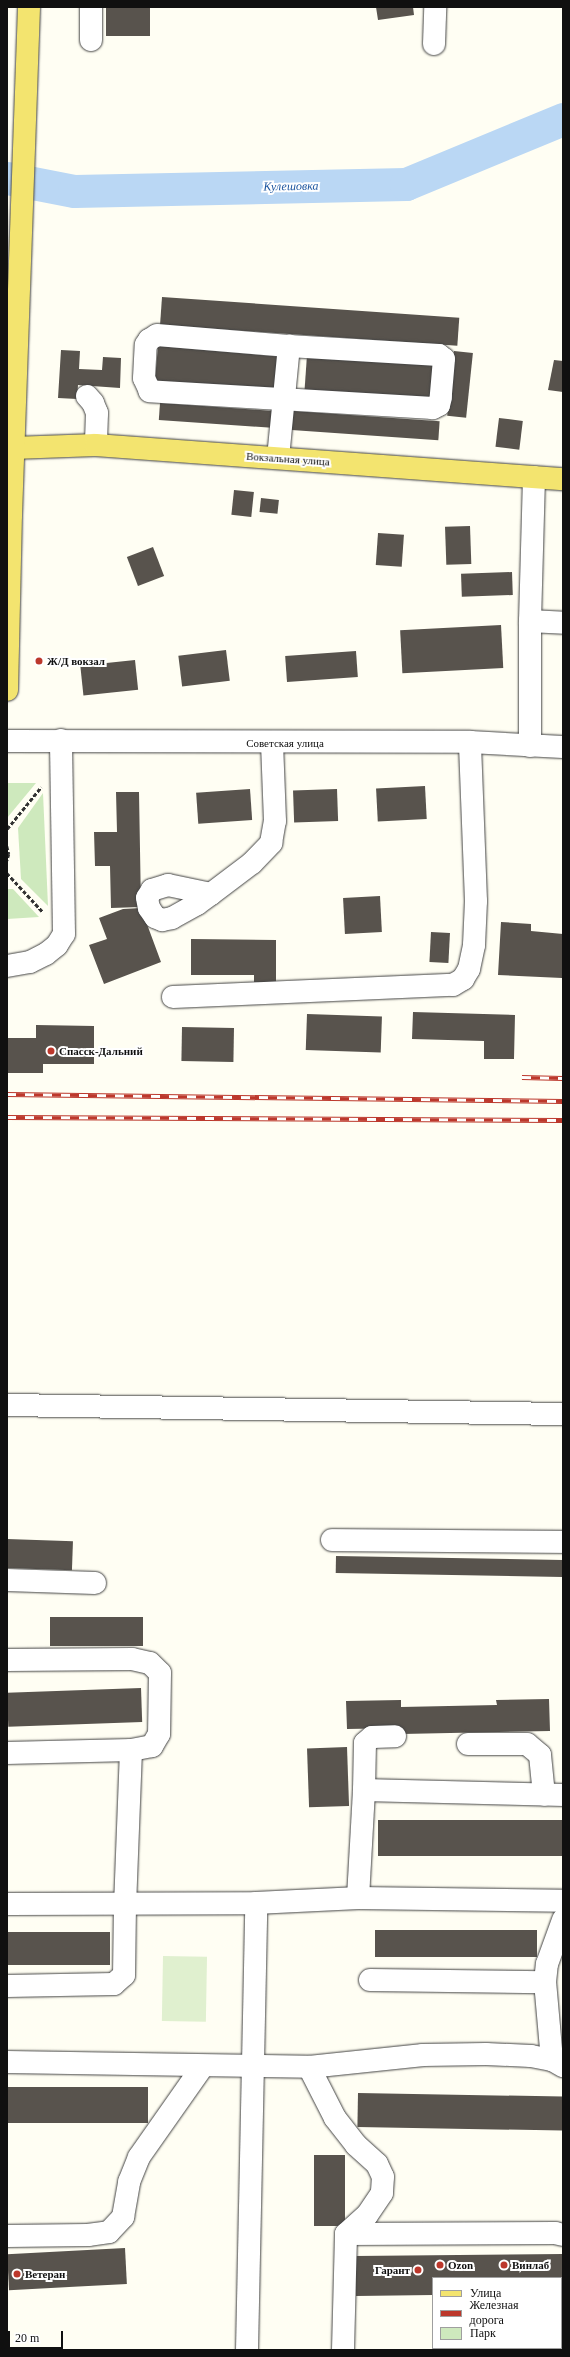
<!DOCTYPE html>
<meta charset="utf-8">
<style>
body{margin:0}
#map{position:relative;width:570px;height:2357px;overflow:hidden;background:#fffef3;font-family:Georgia,serif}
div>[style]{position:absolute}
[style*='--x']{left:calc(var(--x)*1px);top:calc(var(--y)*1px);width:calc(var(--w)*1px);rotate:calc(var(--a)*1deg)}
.green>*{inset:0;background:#cee9bd}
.pitch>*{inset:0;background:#e0f0cf;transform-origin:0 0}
.river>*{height:33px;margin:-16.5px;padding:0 16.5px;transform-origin:16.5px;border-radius:16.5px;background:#bad7f4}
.building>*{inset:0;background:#58534d;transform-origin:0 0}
.path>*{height:2.5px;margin-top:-1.25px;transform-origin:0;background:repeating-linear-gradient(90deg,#323232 0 4px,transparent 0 6px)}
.roads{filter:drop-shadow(0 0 1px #434343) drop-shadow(0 0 1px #434343)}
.minor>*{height:22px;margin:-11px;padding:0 11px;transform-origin:11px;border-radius:11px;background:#fff}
.major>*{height:22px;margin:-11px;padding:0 11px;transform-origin:11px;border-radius:11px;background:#f3e46f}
.rail>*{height:4.5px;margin-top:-2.25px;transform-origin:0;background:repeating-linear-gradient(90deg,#fff 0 9px,#bc382c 0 18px);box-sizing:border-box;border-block:1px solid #bc382c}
.dots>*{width:11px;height:11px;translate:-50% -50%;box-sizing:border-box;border:2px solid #fff;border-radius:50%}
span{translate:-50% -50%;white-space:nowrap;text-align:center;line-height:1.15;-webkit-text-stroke:4px #fff;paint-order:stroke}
.street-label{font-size:11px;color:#101010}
.poi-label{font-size:11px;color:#101010;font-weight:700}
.left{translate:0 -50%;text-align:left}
.right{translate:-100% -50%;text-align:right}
.water-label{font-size:12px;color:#1c559f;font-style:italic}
.frame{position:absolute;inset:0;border:8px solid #101010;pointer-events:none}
.legend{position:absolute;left:432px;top:2277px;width:130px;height:72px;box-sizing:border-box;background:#fff;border:1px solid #9f9f9f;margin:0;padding:5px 7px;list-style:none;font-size:12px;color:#101010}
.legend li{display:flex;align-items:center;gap:8px;height:20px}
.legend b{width:20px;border:1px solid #9f9f9f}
.scale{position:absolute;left:8px;top:2331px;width:55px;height:18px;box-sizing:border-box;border:2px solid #101010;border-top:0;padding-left:5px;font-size:12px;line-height:14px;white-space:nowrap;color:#101010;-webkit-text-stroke:3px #fff;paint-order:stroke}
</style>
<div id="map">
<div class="green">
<div style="clip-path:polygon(7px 783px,36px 783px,7px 818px)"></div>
<div style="clip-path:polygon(43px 793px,48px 906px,21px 879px,18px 828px)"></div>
<div style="clip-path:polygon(7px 889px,13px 889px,39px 917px,7px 919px)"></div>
</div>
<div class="pitch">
<div style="left:163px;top:1956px;width:44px;height:65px;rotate:1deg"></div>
</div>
<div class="river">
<div style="--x:7;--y:178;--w:68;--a:11"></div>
<div style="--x:74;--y:191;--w:332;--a:-1.2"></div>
<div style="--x:406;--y:184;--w:170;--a:-22.5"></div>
</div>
<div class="building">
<div style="clip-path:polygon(376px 7px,413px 7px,414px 15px,378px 20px)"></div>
<div style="left:106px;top:8px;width:44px;height:28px"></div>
<div style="left:162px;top:297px;width:298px;height:28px;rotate:4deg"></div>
<div style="left:158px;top:346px;width:121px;height:35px;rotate:5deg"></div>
<div style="clip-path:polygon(61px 350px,80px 351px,79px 369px,102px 370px,103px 357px,121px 358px,120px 388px,78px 385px,77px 399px,58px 398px)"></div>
<div style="left:454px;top:351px;width:19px;height:65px;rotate:6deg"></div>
<div style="left:307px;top:355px;width:130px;height:37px;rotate:4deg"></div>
<div style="clip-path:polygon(554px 360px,563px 361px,563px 392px,548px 390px)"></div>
<div style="left:160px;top:403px;width:113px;height:17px;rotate:4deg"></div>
<div style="left:293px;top:411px;width:147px;height:19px;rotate:4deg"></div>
<div style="left:499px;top:418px;width:24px;height:29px;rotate:7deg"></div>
<div style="left:234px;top:490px;width:20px;height:25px;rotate:6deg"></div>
<div style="left:261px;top:498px;width:18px;height:14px;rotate:6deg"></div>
<div style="left:470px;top:526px;width:38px;height:25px;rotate:88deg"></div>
<div style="left:378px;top:533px;width:26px;height:32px;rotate:4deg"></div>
<div style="left:153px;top:547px;width:31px;height:28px;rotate:69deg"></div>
<div style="left:512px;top:572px;width:23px;height:51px;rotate:88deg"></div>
<div style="left:501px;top:625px;width:43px;height:101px;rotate:87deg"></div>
<div style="left:226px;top:650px;width:31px;height:48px;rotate:83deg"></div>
<div style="left:356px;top:651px;width:26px;height:71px;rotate:86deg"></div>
<div style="left:135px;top:660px;width:30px;height:55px;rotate:84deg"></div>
<div style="left:425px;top:786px;width:33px;height:49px;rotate:87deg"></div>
<div style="left:250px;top:789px;width:31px;height:54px;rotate:86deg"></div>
<div style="left:337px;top:789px;width:32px;height:44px;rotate:88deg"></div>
<div style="clip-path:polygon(116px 792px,139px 792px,141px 907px,111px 908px,110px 866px,95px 866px,94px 832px,117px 832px)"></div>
<div style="left:380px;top:896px;width:36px;height:37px;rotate:87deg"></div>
<div style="clip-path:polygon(141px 908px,161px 962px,104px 984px,89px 945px,107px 939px,99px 918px,123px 909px)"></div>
<div style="clip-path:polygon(501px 922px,531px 924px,531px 931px,563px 934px,562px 978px,498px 975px)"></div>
<div style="left:431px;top:932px;width:19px;height:30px;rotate:3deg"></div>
<div style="clip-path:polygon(191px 939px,276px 940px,276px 982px,254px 982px,254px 975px,191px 975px)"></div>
<div style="clip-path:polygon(413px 1012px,515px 1015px,514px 1059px,484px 1059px,484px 1041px,412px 1039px)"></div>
<div style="left:307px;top:1014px;width:75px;height:36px;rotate:2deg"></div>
<div style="clip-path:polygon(36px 1025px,94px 1026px,94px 1064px,43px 1064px,43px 1073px,7px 1073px,7px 1038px,36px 1038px)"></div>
<div style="left:182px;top:1027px;width:52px;height:34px;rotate:1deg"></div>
<div style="left:7px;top:1539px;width:66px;height:29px;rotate:2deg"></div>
<div style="left:336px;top:1556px;width:227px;height:17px;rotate:1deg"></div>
<div style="left:50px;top:1617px;width:93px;height:29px"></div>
<div style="left:141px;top:1688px;width:34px;height:134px;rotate:88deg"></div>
<div style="clip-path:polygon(549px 1699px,550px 1731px,402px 1734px,402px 1728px,347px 1729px,346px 1701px,401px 1700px,401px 1707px,497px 1705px,496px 1700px)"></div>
<div style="left:347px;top:1747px;width:59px;height:40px;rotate:88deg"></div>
<div style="left:378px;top:1820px;width:185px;height:36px"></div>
<div style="left:375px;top:1930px;width:162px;height:27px"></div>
<div style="left:7px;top:1932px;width:103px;height:33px"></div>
<div style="left:7px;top:2087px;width:141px;height:36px"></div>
<div style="left:358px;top:2093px;width:205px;height:34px;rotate:1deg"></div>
<div style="left:314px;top:2155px;width:31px;height:71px"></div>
<div style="left:125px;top:2248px;width:36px;height:118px;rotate:87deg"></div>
<div style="clip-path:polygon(563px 2254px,563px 2294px,561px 2294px,561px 2278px,433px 2278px,433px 2295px,356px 2296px,355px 2256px)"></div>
</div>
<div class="path">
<div style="--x:7;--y:829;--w:54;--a:-51"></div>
<div style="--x:7;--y:846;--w:8;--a:76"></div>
<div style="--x:9;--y:854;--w:7;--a:106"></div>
<div style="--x:7;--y:873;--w:53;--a:47.3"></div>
</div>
<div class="roads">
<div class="minor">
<div style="--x:91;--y:40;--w:33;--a:-90"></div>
<div style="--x:434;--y:44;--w:37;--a:-88"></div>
<div style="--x:157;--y:335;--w:132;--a:4.8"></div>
<div style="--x:289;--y:346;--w:150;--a:3.4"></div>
<div style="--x:439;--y:355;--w:6;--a:39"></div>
<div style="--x:444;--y:359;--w:38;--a:95"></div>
<div style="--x:441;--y:397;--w:8;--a:104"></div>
<div style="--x:439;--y:405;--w:7;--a:153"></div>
<div style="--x:433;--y:408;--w:284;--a:-176.6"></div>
<div style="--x:150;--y:391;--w:14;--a:-115"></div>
<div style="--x:144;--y:378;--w:33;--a:-87"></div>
<div style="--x:146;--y:345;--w:6;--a:-59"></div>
<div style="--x:149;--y:340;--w:9;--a:-32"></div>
<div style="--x:87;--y:396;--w:9;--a:49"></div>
<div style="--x:93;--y:403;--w:11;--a:68"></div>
<div style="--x:97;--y:413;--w:32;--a:92"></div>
<div style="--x:278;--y:458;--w:113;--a:-84.4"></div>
<div style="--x:530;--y:621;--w:33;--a:3"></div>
<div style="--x:7;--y:741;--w:463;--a:0.1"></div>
<div style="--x:470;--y:742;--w:93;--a:3.1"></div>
<div style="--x:530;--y:746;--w:125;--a:-90"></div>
<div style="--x:530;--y:621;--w:144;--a:-88.4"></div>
<div style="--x:211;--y:894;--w:44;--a:-168.2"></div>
<div style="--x:168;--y:885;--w:17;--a:163"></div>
<div style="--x:152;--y:890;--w:9;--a:122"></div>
<div style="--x:147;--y:898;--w:10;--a:79"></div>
<div style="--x:149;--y:908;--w:11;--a:56"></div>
<div style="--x:155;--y:917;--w:8;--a:23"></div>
<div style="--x:162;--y:920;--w:10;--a:-11"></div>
<div style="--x:172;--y:918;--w:29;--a:-29"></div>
<div style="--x:197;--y:904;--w:17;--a:-36"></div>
<div style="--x:211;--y:894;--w:51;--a:-37.1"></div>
<div style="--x:252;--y:863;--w:28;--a:-46"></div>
<div style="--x:271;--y:843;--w:22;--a:-80"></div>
<div style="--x:275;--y:821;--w:78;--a:-92.2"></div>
<div style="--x:7;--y:966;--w:23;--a:-10"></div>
<div style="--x:30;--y:962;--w:18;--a:-27"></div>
<div style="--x:46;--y:954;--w:14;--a:-39"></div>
<div style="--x:57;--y:945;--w:13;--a:-58"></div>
<div style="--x:64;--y:934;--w:194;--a:-90.9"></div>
<div style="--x:173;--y:997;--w:280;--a:-2.5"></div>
<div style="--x:453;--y:985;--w:12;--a:-31"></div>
<div style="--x:463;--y:979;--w:12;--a:-59"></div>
<div style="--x:469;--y:969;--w:25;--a:-78"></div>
<div style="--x:474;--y:945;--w:44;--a:-87.4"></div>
<div style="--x:476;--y:901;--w:159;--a:-92.2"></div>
<div style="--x:7;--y:1405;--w:556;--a:0.93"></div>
<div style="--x:332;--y:1540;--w:231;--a:0.5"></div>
<div style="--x:7;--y:1580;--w:88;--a:2"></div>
<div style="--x:7;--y:1660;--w:125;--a:-0.5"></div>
<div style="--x:132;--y:1659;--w:18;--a:13"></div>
<div style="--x:150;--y:1663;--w:14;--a:45"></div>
<div style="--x:160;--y:1673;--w:61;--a:90.9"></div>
<div style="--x:159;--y:1734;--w:14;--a:120"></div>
<div style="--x:152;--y:1746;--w:21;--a:169"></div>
<div style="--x:131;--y:1750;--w:155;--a:92.2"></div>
<div style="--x:125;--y:1905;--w:70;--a:90.8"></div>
<div style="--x:124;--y:1975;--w:13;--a:138"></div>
<div style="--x:114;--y:1984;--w:107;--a:178.9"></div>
<div style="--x:468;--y:1744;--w:59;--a:0"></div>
<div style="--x:527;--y:1744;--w:17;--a:40"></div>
<div style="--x:540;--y:1755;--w:40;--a:84.3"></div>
<div style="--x:7;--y:1753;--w:124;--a:-1.4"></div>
<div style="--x:364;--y:1790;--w:47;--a:-88.8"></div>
<div style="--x:365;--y:1743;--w:9;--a:-41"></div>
<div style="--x:372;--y:1737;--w:23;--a:-2"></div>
<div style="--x:358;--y:1898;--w:205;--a:0.8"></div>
<div style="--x:7;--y:1904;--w:249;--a:-0.2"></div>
<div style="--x:370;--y:1980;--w:175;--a:0.7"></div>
<div style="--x:552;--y:2060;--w:78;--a:-95.1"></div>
<div style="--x:545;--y:1982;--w:18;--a:-84"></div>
<div style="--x:547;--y:1964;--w:47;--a:-70"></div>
<div style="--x:7;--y:2062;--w:302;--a:0.9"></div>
<div style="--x:309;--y:2067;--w:115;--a:-6"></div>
<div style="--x:423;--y:2055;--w:63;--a:-0.9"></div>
<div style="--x:486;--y:2054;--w:45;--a:2.5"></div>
<div style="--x:531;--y:2056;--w:21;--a:11"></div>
<div style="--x:552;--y:2060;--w:13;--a:29"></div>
<div style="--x:309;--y:2067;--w:57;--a:63"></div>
<div style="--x:335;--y:2118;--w:34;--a:52"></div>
<div style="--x:356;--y:2145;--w:28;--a:42"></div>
<div style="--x:377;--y:2164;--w:14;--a:65"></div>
<div style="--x:383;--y:2177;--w:16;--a:94"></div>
<div style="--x:382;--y:2193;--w:27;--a:124"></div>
<div style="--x:367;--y:2215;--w:28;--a:138"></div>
<div style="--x:7;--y:2236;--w:81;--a:-0.7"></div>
<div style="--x:88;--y:2235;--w:21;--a:-8"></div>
<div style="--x:109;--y:2232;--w:21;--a:-47"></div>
<div style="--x:123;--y:2217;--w:36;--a:-80"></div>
<div style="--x:129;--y:2182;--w:27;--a:-68"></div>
<div style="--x:139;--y:2157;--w:111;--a:-54.9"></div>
<div style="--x:247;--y:2350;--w:447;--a:-88.8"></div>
<div style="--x:256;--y:1903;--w:102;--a:-2.8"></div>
<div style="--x:358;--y:1898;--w:108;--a:-86.8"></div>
<div style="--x:364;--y:1790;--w:199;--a:1.4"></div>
<div style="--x:343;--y:2350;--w:116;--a:-88.5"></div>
<div style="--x:346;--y:2234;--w:209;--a:-0.3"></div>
<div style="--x:555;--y:2233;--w:8;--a:14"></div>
</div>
<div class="major">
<div style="--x:13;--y:448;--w:83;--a:-2.1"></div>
<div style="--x:96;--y:445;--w:468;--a:4.2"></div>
<div style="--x:7;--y:690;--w:175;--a:-88.7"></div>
<div style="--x:11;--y:515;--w:508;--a:-87.97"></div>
<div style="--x:528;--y:2350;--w:35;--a:-2"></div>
</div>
</div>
<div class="rail">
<div style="--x:522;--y:1077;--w:41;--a:1.4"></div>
<div style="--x:7;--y:1094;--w:556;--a:0.72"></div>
<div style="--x:7;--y:1117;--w:556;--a:0.31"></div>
</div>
<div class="dots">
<div style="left:39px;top:661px;background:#bc382c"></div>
<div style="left:51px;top:1051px;background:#bc382c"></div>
<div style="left:440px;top:2265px;background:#bc382c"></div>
<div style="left:504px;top:2265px;background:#bc382c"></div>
<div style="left:418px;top:2270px;background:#bc382c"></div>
<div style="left:17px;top:2274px;background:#bc382c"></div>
</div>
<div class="street-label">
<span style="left:288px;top:459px;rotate:4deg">Вокзальная улица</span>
<span style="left:285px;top:743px">Советская улица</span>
</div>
<div class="poi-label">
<span class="left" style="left:47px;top:661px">Ж/Д вокзал</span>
<span class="left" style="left:59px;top:1051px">Спасск-Дальний</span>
<span class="left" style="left:448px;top:2265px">Ozon</span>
<span class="left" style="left:512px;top:2265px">Винлаб</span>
<span class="right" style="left:410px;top:2270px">Гарант</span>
<span class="left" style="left:25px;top:2274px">Ветеран</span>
</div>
<div class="water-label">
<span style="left:291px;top:187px;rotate:-1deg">Кулешовка</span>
</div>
<div class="frame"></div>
<ul class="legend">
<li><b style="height:5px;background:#f3e46f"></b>Улица</li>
<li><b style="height:5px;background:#bc382c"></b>Железная дорога</li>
<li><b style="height:11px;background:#cee9bd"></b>Парк</li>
</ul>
<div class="scale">20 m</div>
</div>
